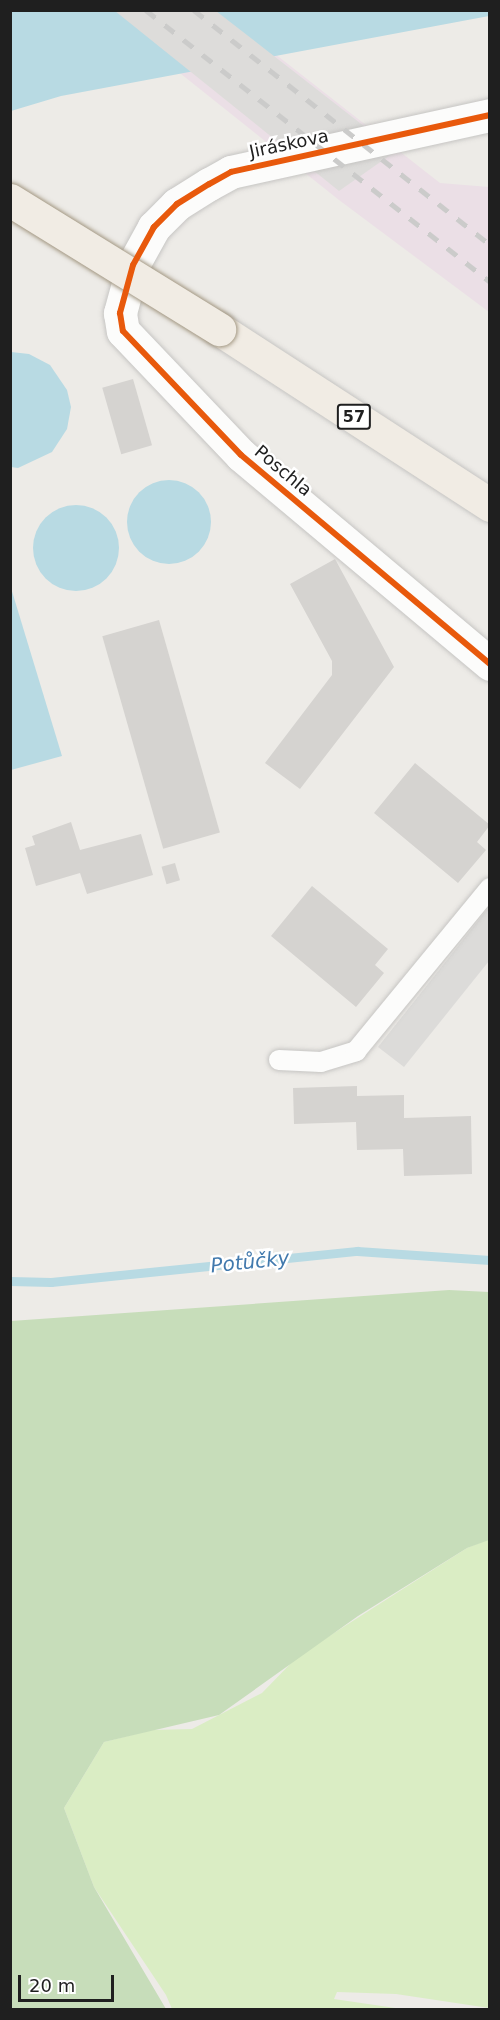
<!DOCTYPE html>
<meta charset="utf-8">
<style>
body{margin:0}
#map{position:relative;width:500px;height:2020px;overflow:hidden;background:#edebe7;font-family:"DejaVu Sans",sans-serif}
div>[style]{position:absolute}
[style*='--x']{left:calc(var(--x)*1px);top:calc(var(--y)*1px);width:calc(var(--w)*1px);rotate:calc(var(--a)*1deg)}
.residential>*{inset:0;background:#dcdbd9}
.industrial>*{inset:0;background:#ebdfe6}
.grass>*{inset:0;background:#daedc4}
.forest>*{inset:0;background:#c7ddba}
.water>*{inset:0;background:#b8dae3}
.round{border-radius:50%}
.pier>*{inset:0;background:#dddcda}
.stream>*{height:9px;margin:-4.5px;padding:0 4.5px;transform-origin:4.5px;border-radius:4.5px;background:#b8dae3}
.building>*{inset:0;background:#d5d3d0;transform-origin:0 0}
.roads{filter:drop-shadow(0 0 2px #c6c5c3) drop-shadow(0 0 2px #c6c5c3)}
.service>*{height:20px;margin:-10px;padding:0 10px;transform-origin:10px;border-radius:10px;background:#fcfcfb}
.minor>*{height:33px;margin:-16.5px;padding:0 16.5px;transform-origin:16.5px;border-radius:16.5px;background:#fcfcfb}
.primary>*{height:33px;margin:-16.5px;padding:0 16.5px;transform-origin:16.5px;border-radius:16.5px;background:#f1ece4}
.rail>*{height:4.5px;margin-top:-2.25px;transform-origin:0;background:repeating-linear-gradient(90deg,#cbcbca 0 12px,transparent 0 24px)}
.bridges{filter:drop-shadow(0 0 2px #a39883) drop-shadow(0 0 2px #a39883)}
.primary-bridge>*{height:33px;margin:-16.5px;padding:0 16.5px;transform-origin:16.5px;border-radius:16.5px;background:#f1ece4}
.cycleway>*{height:6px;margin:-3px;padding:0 3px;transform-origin:3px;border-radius:3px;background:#e8590c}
span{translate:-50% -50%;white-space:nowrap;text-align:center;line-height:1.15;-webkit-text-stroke:5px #fff;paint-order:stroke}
.shield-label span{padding:2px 4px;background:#fff;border:2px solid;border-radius:4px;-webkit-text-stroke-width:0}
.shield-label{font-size:16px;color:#1f1f1f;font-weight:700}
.street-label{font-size:18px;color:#1f1f1f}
.water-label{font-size:20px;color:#4179ad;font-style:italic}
.frame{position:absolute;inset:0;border:12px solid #1f1f1f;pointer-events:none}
.scale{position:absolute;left:18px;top:1975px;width:96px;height:27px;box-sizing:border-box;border:3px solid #1f1f1f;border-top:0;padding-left:8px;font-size:18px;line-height:21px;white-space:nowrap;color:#1f1f1f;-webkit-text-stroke:4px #fff;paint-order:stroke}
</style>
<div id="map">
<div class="residential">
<div style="clip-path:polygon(489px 907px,489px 961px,404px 1067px,378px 1047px)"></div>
</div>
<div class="industrial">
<div style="clip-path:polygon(102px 11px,220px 11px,440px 183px,489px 187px,489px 312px,339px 200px)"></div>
</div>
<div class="grass">
<div style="clip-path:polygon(489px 1539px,489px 2008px,396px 1994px,337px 1992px,334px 1999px,402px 2009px,172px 2009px,166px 1995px,94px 1887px,64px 1808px,104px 1742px,152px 1730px,192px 1729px,262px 1693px,298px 1656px,467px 1548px)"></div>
</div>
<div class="forest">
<div style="clip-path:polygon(449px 1290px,489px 1292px,489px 1540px,467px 1548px,358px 1616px,219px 1715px,104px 1742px,64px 1808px,94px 1887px,166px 2009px,11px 2009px,11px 1321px)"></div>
</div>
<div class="water">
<div style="clip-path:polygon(11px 11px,489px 11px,489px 16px,61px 96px,11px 111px)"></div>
<div style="clip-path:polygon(11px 352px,29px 354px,50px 365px,67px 390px,71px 407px,67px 429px,52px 452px,18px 468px,11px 467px)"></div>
<div class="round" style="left:127px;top:480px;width:84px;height:84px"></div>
<div class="round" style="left:33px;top:505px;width:86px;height:86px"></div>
<div style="clip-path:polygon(11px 588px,62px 756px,11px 770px,10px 588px)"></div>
</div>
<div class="pier">
<div style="clip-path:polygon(115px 11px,216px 11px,396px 151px,339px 191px)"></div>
</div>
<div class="stream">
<div style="--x:10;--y:1281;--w:41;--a:1.4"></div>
<div style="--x:51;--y:1282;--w:308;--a:-5.8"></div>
<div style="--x:357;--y:1251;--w:133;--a:3.9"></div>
</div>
<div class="building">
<div style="left:133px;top:379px;width:69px;height:32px;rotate:74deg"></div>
<div style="clip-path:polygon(335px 559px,394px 667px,300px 789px,265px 763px,332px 675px,332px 661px,290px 584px)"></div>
<div style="left:159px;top:620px;width:221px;height:59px;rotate:74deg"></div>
<div style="clip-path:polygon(415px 763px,490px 825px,477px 842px,486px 850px,458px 883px,374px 813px)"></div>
<div style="clip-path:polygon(71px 822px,80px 850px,141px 834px,153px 875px,87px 894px,80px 873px,36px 886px,25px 848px,35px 845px,32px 836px)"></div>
<div style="left:175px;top:863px;width:18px;height:14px;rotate:74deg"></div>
<div style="clip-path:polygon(312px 886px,388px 949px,375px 965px,384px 973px,356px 1007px,271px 936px)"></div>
<div style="clip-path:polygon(357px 1086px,357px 1096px,404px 1095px,404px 1118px,471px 1116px,472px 1174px,404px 1176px,403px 1149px,357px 1150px,356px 1122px,294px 1124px,293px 1088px)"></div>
</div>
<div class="roads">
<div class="service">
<div style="--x:279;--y:1060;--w:42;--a:2.7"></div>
<div style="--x:321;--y:1062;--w:37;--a:-17"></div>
<div style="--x:356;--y:1051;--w:211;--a:-50.6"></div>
</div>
<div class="minor">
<div style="--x:490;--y:115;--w:265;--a:167.6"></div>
<div style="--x:231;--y:172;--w:25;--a:151"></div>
<div style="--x:209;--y:184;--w:38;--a:148"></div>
<div style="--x:177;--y:204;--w:33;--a:135"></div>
<div style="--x:154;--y:227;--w:43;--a:118.9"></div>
<div style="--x:133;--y:265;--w:50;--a:105.2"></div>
<div style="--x:120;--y:313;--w:18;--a:81"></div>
<div style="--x:123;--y:331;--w:171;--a:46.4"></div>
<div style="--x:241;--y:455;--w:325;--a:40"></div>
</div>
<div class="primary">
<div style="--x:219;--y:329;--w:323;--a:33"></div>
</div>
</div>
<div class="rail">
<div style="--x:146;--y:10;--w:439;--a:38.3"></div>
<div style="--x:194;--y:10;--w:378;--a:38.4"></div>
</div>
<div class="bridges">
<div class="primary-bridge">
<div style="--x:10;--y:200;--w:246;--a:31.7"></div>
</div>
</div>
<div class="cycleway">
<div style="--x:490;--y:115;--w:265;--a:167.6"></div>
<div style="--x:231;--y:172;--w:25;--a:151"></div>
<div style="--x:209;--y:184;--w:38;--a:148"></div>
<div style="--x:177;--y:204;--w:33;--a:135"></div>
<div style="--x:154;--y:227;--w:43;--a:118.9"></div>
<div style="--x:133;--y:265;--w:50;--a:105.2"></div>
<div style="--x:120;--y:313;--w:18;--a:81"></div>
<div style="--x:123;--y:331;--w:171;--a:46.4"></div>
<div style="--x:241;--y:455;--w:325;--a:40"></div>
</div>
<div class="shield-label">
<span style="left:354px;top:417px">57</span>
</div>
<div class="street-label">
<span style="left:289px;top:144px;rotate:-12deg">Jiráskova</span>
<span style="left:283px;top:471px;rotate:40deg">Poschla</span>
</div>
<div class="water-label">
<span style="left:250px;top:1262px;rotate:-6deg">Potůčky</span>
</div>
<div class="frame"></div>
<div class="scale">20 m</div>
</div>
